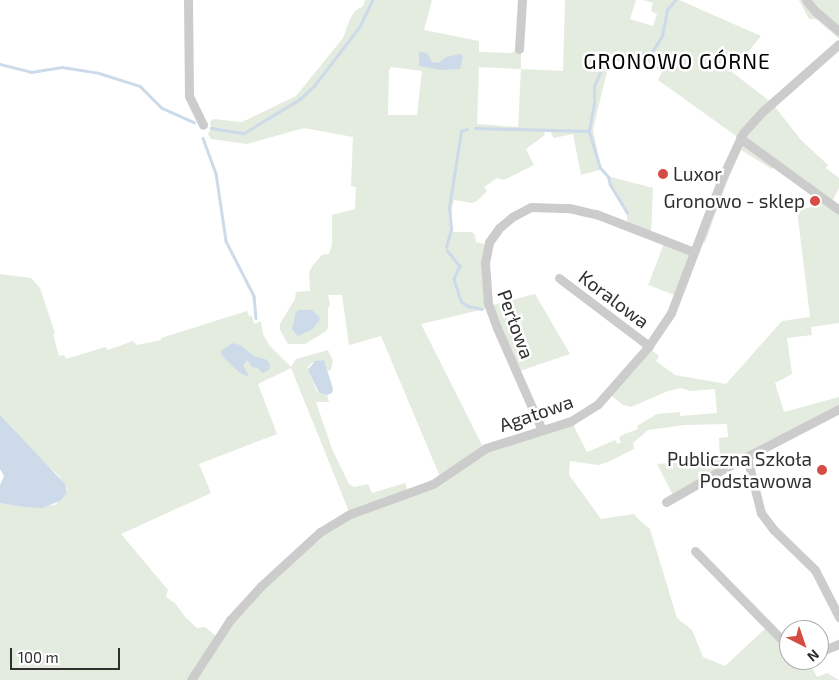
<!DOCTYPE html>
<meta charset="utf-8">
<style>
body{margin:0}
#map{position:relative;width:839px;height:680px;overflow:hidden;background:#fff;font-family:"Exo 2",sans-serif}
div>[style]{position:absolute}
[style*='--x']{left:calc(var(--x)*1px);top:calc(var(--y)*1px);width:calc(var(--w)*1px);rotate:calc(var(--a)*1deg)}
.green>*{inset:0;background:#e4ebdf;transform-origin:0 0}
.water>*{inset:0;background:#cddae9}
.stream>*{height:2.5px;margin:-1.25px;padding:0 1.25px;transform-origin:1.25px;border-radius:1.25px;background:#cddae9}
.minor>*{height:9px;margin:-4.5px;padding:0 4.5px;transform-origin:4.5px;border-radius:4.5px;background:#ccc}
.dots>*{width:14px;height:14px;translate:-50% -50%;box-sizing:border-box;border:2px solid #fff;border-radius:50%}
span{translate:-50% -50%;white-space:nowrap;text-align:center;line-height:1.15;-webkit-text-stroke:5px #fff;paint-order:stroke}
.poi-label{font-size:19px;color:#2f2f2f}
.left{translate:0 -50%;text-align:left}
.right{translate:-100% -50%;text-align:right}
.street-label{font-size:19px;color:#2f2f2f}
.quarter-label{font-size:21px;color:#000;letter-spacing:1px}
.north{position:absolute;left:779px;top:620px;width:50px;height:50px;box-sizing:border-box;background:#fff;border:1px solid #acacac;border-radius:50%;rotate:139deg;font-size:14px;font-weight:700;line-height:20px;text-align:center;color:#2f2f2f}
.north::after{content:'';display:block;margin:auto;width:18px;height:22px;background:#d44c43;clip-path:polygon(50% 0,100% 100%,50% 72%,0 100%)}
.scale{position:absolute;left:10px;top:648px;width:110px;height:22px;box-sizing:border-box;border:2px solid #2f2f2f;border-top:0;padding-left:6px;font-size:15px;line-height:18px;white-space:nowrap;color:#2f2f2f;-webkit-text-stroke:4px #fff;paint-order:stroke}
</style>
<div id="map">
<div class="green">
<div style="clip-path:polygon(evenodd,365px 0,432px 0,424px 30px,479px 41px,479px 52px,512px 53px,516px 49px,521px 49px,521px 69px,563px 71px,565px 0,636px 0,630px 19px,653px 26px,657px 14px,651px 11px,653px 3px,643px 0,679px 0,761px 36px,732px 72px,772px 103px,801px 140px,828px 165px,826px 168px,839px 178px,839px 188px,831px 204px,839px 210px,839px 323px,811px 327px,812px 335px,787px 338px,792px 374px,775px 383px,784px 412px,839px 397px,839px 409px,674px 497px,657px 464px,720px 460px,719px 438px,728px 437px,727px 424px,684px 425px,648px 430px,633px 443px,634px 449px,610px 461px,598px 465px,570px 461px,569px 475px,601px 519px,634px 514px,637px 518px,650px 529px,677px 618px,692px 630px,703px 657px,725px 666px,766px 628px,789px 652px,789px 660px,808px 660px,817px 677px,827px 673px,839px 680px,0 680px,0 503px,24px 507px,55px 505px,67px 493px,67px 489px,59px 476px,38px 457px,0 415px,0 274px,31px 278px,40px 288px,55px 333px,53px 334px,59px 356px,64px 355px,66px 359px,105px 347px,108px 350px,133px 341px,137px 345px,161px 340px,161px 338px,247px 311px,249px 316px,252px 316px,254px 324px,261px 321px,263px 334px,269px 345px,291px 367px,296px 359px,328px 350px,333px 361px,331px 370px,328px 371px,322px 360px,312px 363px,308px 367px,316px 390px,319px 393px,327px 395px,329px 402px,316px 402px,332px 449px,349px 484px,354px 487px,368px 484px,372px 493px,405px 483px,409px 494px,441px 479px,381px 336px,349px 345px,342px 295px,328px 295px,330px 304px,328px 309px,328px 328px,325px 332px,305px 344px,288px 344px,280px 330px,280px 324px,295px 299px,296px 292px,310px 291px,309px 272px,313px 265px,322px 255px,329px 254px,332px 244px,332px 215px,355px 209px,356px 187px,351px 186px,353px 137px,304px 128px,247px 144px,211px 139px,208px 134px,211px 128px,210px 122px,213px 119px,242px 122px,296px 96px,343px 38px,350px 19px,355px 11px,363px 6px,365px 0,626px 59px,640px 59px,650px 63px,662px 72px,658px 80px,739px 138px,703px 241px,705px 243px,725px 187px,741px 150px,772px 169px,776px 164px,823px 198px,817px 206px,797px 210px,810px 317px,782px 321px,726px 384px,675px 375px,656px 361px,659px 356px,648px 347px,608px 393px,623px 405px,631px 407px,668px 391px,681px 388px,690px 391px,715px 389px,717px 413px,680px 416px,680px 412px,657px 414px,637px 426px,638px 429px,622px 435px,619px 438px,621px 442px,618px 444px,615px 440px,587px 452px,571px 421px,484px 449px,421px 324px,489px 308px,517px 372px,570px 354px,535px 294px,489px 306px,488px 245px,476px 242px,475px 235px,472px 232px,453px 232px,451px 212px,454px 200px,472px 203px,477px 201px,487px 191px,484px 187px,497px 178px,504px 180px,534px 165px,526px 149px,545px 135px,544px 132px,550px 131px,554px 138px,573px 134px,581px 175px,603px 169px,600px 165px,593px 129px,609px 64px,626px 59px,365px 0,391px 67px,422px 71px,417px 115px,388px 115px,389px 70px,391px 67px,365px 0,479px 67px,521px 69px,518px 127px,477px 124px,479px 67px,365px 0,291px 368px,350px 514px,305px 545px,217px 637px,205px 627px,197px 628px,186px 618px,175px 603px,166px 597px,168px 590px,121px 534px,211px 493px,199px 464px,277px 434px,258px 384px,291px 368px)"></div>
<div style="clip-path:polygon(799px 0,839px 0,839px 39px,816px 19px,809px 19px)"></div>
<div style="clip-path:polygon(607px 176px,653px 188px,651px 235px,634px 229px,627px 220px,627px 213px)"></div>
<div style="left:665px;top:241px;width:31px;height:47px;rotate:21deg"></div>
</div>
<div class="water">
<div style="clip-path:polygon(419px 52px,427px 53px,432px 62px,439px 63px,446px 57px,461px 54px,463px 57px,460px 69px,441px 70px,419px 66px)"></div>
<div style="clip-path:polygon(299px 310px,312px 310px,320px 318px,319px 321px,311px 330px,298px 336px,292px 329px,296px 312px)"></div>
<div style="clip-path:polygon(232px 343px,240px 345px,254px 356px,267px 360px,270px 365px,269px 370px,262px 373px,258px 368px,252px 367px,247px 360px,243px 365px,249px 376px,248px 377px,239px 372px,226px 360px,220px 352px)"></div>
<div style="clip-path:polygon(324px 360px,333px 389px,332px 393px,327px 395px,319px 393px,308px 370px,315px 361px)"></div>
<div style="clip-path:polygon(0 415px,65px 484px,67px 493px,60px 501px,42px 508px,24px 507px,0 503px,0 485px,4px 476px,0 469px)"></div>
</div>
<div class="stream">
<div style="--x:0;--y:64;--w:32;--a:14"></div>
<div style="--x:31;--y:72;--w:31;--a:-9"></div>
<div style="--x:62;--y:67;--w:37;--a:9"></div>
<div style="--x:99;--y:73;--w:43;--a:17.6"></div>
<div style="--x:140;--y:86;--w:31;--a:45"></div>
<div style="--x:162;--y:108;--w:35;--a:24"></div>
<div style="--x:211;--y:128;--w:33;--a:9"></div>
<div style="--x:244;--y:133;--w:66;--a:-31.3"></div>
<div style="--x:300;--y:99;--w:19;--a:-43"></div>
<div style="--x:314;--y:86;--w:76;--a:-52.5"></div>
<div style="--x:360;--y:26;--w:29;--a:-65"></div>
<div style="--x:475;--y:128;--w:113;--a:1.5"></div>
<div style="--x:203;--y:138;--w:37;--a:70"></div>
<div style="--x:216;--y:173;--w:69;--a:81.6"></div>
<div style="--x:226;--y:241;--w:62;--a:63"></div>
<div style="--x:254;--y:296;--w:22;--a:85"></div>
<div style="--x:627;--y:213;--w:33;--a:-121"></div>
<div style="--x:610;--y:185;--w:8;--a:-104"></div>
<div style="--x:608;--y:177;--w:12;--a:-132"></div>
<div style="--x:600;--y:168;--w:39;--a:-107"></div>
<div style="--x:589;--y:131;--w:27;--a:-80"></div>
<div style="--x:594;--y:104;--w:18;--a:-90"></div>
<div style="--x:594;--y:86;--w:22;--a:-66"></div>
<div style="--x:603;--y:66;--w:11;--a:-41"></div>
<div style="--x:611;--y:59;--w:42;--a:-9.7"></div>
<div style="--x:652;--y:52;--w:19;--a:-58"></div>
<div style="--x:662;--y:36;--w:26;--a:-79"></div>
<div style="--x:667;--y:10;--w:13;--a:-51"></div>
<div style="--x:446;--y:247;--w:19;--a:-74"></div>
<div style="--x:451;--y:229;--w:21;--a:-95"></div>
<div style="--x:449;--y:208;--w:78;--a:-81.1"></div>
<div style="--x:461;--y:131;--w:6;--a:-18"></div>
<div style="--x:447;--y:250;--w:21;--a:51"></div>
<div style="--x:460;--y:266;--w:14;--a:115"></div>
<div style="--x:454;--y:279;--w:23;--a:72"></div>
<div style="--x:461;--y:301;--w:9;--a:36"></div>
<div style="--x:468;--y:306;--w:14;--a:12"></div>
</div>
<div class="minor">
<div style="--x:188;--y:0;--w:96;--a:89.4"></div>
<div style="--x:189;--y:96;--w:32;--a:64"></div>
<div style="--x:806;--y:0;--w:14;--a:51"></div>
<div style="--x:815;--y:11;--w:31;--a:40"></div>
<div style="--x:519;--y:49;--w:49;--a:-86.5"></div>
<div style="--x:740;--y:138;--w:122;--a:36"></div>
<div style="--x:559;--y:278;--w:113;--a:37.1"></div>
<div style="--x:542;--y:430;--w:111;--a:-113.8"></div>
<div style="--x:497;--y:328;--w:27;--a:-110"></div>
<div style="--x:488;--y:303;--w:40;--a:-94.3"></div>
<div style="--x:485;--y:263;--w:21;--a:-79"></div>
<div style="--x:489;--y:242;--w:17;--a:-54"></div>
<div style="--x:499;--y:228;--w:17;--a:-40"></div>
<div style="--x:512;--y:217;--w:21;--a:-28"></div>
<div style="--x:531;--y:207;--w:38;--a:2"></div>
<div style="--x:569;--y:208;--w:28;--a:13"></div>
<div style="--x:596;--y:214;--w:105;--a:21.2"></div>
<div style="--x:747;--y:457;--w:58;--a:76"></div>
<div style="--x:761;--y:513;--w:21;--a:53"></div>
<div style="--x:774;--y:530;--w:57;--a:44.3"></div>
<div style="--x:815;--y:570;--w:53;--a:62.9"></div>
<div style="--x:666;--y:502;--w:70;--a:-29.8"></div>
<div style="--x:727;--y:467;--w:126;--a:-27.4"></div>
<div style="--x:695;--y:551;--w:134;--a:45.6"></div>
<div style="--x:819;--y:652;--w:22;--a:-22"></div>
<div style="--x:191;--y:680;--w:72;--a:-57"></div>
<div style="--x:230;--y:620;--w:46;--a:-47.6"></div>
<div style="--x:261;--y:586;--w:80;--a:-42.5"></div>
<div style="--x:320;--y:532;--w:35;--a:-31"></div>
<div style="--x:350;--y:514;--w:88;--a:-19.9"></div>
<div style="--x:433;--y:484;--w:64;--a:-34.2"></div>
<div style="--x:486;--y:448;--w:89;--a:-17.6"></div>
<div style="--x:571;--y:421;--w:32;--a:-32"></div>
<div style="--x:598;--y:404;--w:76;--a:-48.7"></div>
<div style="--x:648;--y:347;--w:41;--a:-55.9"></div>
<div style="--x:671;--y:313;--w:147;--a:-69.2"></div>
<div style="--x:723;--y:176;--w:47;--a:-65.1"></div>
<div style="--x:743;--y:133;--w:30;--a:-48"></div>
<div style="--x:763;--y:111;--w:101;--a:-41.4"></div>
</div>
<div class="dots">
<div style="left:663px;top:174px;background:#d44c43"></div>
<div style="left:815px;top:201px;background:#d44c43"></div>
<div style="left:822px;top:470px;background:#d44c43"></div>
</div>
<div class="poi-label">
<span class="left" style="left:673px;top:174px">Luxor</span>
<span class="right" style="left:805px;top:201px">Gronowo - sklep</span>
<span class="right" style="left:812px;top:470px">Publiczna Szkoła<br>Podstawowa</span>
</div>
<div class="street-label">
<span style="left:614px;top:299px;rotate:37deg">Koralowa</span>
<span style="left:516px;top:324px;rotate:70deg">Perłowa</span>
<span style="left:536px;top:413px;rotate:-19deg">Agatowa</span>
</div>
<div class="quarter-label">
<span style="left:677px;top:61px">GRONOWO GÓRNE</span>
</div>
<div class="north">N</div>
<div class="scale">100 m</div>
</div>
